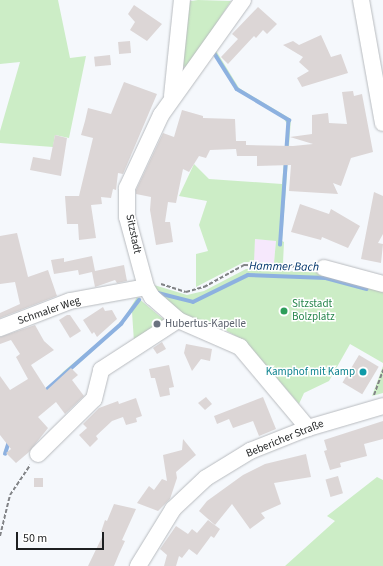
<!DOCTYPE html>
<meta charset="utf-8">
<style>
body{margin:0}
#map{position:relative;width:383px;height:566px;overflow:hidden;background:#f5f8fc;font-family:"Source Sans 3",sans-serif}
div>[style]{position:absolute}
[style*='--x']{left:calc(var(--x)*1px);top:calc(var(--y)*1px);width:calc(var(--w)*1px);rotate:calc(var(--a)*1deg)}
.commercial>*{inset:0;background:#f6e8fc;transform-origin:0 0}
.green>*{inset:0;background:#ccedc6}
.stream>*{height:3.5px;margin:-1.75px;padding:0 1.75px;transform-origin:1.75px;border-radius:1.75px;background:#8db1e0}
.building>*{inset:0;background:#dcd6d6;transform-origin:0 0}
.path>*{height:2px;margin-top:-1px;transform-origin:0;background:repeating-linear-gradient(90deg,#828487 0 4px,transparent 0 6px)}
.roads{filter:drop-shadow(0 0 1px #b8bbbf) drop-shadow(0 0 1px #b8bbbf)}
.minor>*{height:16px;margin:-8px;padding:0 8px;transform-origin:8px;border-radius:8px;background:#fff}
.dots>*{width:11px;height:11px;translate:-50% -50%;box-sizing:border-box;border:2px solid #fff;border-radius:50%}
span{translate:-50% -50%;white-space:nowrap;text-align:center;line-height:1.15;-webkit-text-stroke:3px #fff;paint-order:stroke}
.street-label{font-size:11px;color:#1e2021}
.leisure-label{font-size:11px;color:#27864d}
.left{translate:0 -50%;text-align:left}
.worship-label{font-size:11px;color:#5b616d}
.culture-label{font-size:11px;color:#0d838f}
.right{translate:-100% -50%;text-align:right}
.water-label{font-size:12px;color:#00346b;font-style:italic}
.scale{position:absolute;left:16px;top:532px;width:88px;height:18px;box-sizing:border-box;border:2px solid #1e2021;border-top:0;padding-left:5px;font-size:12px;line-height:14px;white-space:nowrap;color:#1e2021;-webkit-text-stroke:3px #fff;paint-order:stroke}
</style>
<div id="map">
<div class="commercial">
<div style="left:255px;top:239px;width:21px;height:23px;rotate:5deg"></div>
</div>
<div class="green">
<div style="clip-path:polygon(0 0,58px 0,70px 58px,86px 56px,69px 138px,55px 135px,53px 147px,0 143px,0 131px,20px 62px,0 64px)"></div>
<div style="clip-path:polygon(198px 0,231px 1px,188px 67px,180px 66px,185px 2px)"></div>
<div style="clip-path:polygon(215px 49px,239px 88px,291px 119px,282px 241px,284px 242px,283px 263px,274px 263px,276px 241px,255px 239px,254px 262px,244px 262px,196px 287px,196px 254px,208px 251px,199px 225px,207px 201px,179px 196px,194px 164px,209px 179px,282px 184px,287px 124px,284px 119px,236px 90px,213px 53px)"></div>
<div style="clip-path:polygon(246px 269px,327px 273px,383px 289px,383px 363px,350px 344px,329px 381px,304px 393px,299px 404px,245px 341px,223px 329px,183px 315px,163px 299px,154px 285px,187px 295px,204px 291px)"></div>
<div style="clip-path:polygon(137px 297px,163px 319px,162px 325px,134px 342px,132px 312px,122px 325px,40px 398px,17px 423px,3px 454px,15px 422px,64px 371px,121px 323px)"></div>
<div style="clip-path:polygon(383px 366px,383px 393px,372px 396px)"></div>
<div style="clip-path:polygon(377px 477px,383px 480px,383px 566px,285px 566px,335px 521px,327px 516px)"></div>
</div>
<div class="stream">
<div style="--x:215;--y:54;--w:41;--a:57.8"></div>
<div style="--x:237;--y:89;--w:61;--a:30.8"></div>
<div style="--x:289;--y:120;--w:30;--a:94"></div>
<div style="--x:280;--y:245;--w:85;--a:-86"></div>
<div style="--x:158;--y:293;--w:36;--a:14"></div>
<div style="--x:193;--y:302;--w:61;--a:-26.1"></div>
<div style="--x:248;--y:275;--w:78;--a:2.2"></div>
<div style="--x:326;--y:278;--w:42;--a:15"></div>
<div style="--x:44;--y:392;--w:103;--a:-41.4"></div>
<div style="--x:121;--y:324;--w:30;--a:-53"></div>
<div style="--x:5;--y:454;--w:13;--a:-72"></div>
</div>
<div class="building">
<div style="clip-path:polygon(134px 5px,162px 24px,147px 41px,130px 30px,135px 22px,128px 14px)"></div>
<div style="clip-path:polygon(258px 7px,277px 24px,267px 34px,263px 30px,256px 38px,254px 36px,228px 64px,221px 57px,238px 39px,232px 34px)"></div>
<div style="clip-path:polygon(321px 35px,331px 57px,341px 54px,348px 73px,302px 87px,297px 78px,309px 71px,299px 62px,303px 57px,283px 45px,293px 41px,299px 45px)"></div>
<div style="left:130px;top:41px;width:12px;height:12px;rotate:85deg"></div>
<div style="left:110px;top:55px;width:10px;height:16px;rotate:84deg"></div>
<div style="clip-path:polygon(124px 82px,157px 94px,123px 174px,118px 173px,116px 190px,113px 189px,111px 198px,101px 197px,102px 204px,91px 205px,96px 238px,79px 240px,78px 224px,67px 224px,65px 196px,79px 196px,93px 138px,81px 135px,85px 121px,88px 108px,111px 114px)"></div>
<div style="clip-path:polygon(353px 91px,354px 96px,362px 94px,373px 152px,351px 158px,341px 186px,333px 183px,338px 194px,289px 191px,291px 165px,257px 166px,257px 156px,237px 156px,236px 149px,210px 150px,206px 158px,199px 156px,189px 172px,183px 169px,176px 203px,168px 202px,165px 222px,170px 222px,173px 242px,156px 245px,150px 210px,151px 197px,136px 194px,136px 190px,163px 133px,174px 137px,182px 110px,203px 116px,203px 118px,235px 119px,236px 141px,246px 141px,246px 145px,293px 146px,313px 144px,290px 137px,312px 134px,312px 115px,328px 113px,329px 123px,347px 124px,342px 92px)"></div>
<div style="clip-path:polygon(55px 135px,67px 138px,61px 176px,30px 170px,33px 157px,50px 160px)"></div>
<div style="clip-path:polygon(374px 192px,383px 196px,383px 234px,378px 243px,383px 244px,381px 263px,361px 259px)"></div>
<div style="clip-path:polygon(300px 204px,329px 214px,331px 209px,360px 226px,348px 248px,322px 237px,321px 240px,291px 232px)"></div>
<div style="clip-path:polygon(17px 233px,28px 277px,48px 270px,57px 296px,0 318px,0 313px,20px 304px,15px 282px,0 284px,0 236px)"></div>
<div style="clip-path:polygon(92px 256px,95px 271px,124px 265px,127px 281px,117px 283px,115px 280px,95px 287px,92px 272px,79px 275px,78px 270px,54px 274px,51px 260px,64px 258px,64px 262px)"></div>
<div style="clip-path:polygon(103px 307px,105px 311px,112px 310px,117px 319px,97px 337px,94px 332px,92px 334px,83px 320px)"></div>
<div style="clip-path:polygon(67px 315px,70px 315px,81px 331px,70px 338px,59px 320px)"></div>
<div style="clip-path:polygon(35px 325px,44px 341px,54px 350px,31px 365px,47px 390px,71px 368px,78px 375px,72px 380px,84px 396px,65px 414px,56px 402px,38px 417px,48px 428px,29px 452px,16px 463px,6px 453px,11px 449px,0 435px,0 376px,10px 390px,28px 379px,16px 357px,20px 354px,11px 340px,0 344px,0 337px)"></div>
<div style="clip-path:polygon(162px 342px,166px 349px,157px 354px,153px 348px)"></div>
<div style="clip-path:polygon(186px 344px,212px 349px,210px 361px,201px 359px,192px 371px,184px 353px)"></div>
<div style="left:359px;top:355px;width:23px;height:32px;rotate:31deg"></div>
<div style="clip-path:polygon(169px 365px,174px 387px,169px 388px,170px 395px,160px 397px,155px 378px,151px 378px,149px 369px)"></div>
<div style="clip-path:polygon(206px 397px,212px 404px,205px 410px,198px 403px)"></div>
<div style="clip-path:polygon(263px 397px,276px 429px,259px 436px,253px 421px,233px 428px,229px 419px,217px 424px,214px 416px)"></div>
<div style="clip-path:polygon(136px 398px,142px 416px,136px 418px,137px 422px,126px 425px,123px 417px,112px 421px,96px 436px,98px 439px,90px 447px,79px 435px,87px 428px,83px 424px,99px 408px,118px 401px,119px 404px)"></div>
<div style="clip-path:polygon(383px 421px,383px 439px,364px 444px,367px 456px,340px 463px,341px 467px,330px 470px,324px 451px,327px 450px,324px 440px)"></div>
<div style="clip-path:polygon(183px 439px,196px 455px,176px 472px,177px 478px,170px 499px,158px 511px,137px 503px,149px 486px,154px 490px,162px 479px,167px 481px,163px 455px,182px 450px)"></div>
<div style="clip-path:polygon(306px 454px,311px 477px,274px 483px,281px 504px,261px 513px,265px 518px,250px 529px,232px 504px,215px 525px,199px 511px,207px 501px,243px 475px,265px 464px)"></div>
<div style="left:338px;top:476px;width:18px;height:13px;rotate:74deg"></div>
<div style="left:34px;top:478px;width:9px;height:9px"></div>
<div style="clip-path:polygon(114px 504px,136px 509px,122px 540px,125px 541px,119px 554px,114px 566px,88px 566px,104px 533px,101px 532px,105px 520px,107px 521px)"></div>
<div style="clip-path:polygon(208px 520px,220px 529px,214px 538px,211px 536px,197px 555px,189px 549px,182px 558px,179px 556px,176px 566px,164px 566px,167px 555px,160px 549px,176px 526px,188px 534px,192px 529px,197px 533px)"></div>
</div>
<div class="path">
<div style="--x:161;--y:284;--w:26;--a:18"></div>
<div style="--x:186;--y:292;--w:19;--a:-16"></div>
<div style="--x:204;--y:287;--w:46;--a:-28.8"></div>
<div style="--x:244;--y:265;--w:67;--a:1.7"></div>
<div style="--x:374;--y:395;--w:27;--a:-70"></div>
<div style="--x:0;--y:536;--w:42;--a:-76.3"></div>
<div style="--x:10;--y:495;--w:36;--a:-56"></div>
</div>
<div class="roads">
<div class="minor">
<div style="--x:243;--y:0;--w:141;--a:125.5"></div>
<div style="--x:161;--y:115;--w:81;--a:115"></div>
<div style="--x:127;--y:188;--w:29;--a:90"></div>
<div style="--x:127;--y:217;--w:73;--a:74.8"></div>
<div style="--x:146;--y:287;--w:12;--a:59"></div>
<div style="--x:152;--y:297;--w:35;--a:41"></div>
<div style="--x:178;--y:320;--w:68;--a:23.5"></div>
<div style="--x:240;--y:347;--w:106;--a:50"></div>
<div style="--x:361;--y:0;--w:125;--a:79.9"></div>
<div style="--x:172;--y:96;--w:97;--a:-84.1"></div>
<div style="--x:324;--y:268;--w:61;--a:15.2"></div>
<div style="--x:0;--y:328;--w:75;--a:-21.1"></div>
<div style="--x:70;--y:301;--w:77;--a:-10.4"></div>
<div style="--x:38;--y:454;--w:78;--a:-44.5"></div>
<div style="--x:94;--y:399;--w:30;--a:-76"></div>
<div style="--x:101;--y:370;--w:92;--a:-33"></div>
<div style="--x:138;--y:566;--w:67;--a:-58.4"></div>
<div style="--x:173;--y:509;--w:45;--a:-43.2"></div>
<div style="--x:206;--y:478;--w:52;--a:-31.5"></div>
<div style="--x:250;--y:451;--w:62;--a:-21.6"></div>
<div style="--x:308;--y:428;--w:78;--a:-16.3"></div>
</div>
</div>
<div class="dots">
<div style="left:284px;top:311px;background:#2e9e5b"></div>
<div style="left:157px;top:324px;background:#6b7280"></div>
<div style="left:363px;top:372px;background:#0f9aa8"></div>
</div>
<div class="street-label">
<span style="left:133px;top:234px;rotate:78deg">Sitzstadt</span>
<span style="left:49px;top:311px;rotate:-19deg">Schmaler Weg</span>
<span style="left:285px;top:439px;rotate:-22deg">Bebericher Straße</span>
</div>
<div class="leisure-label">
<span class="left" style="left:292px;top:311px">Sitzstadt<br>Bolzplatz</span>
</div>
<div class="worship-label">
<span class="left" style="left:165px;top:324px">Hubertus-Kapelle</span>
</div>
<div class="culture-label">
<span class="right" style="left:355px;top:372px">Kamphof mit Kamp</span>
</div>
<div class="water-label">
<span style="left:284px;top:267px;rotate:1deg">Hammer Bach</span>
</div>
<div class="scale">50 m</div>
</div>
